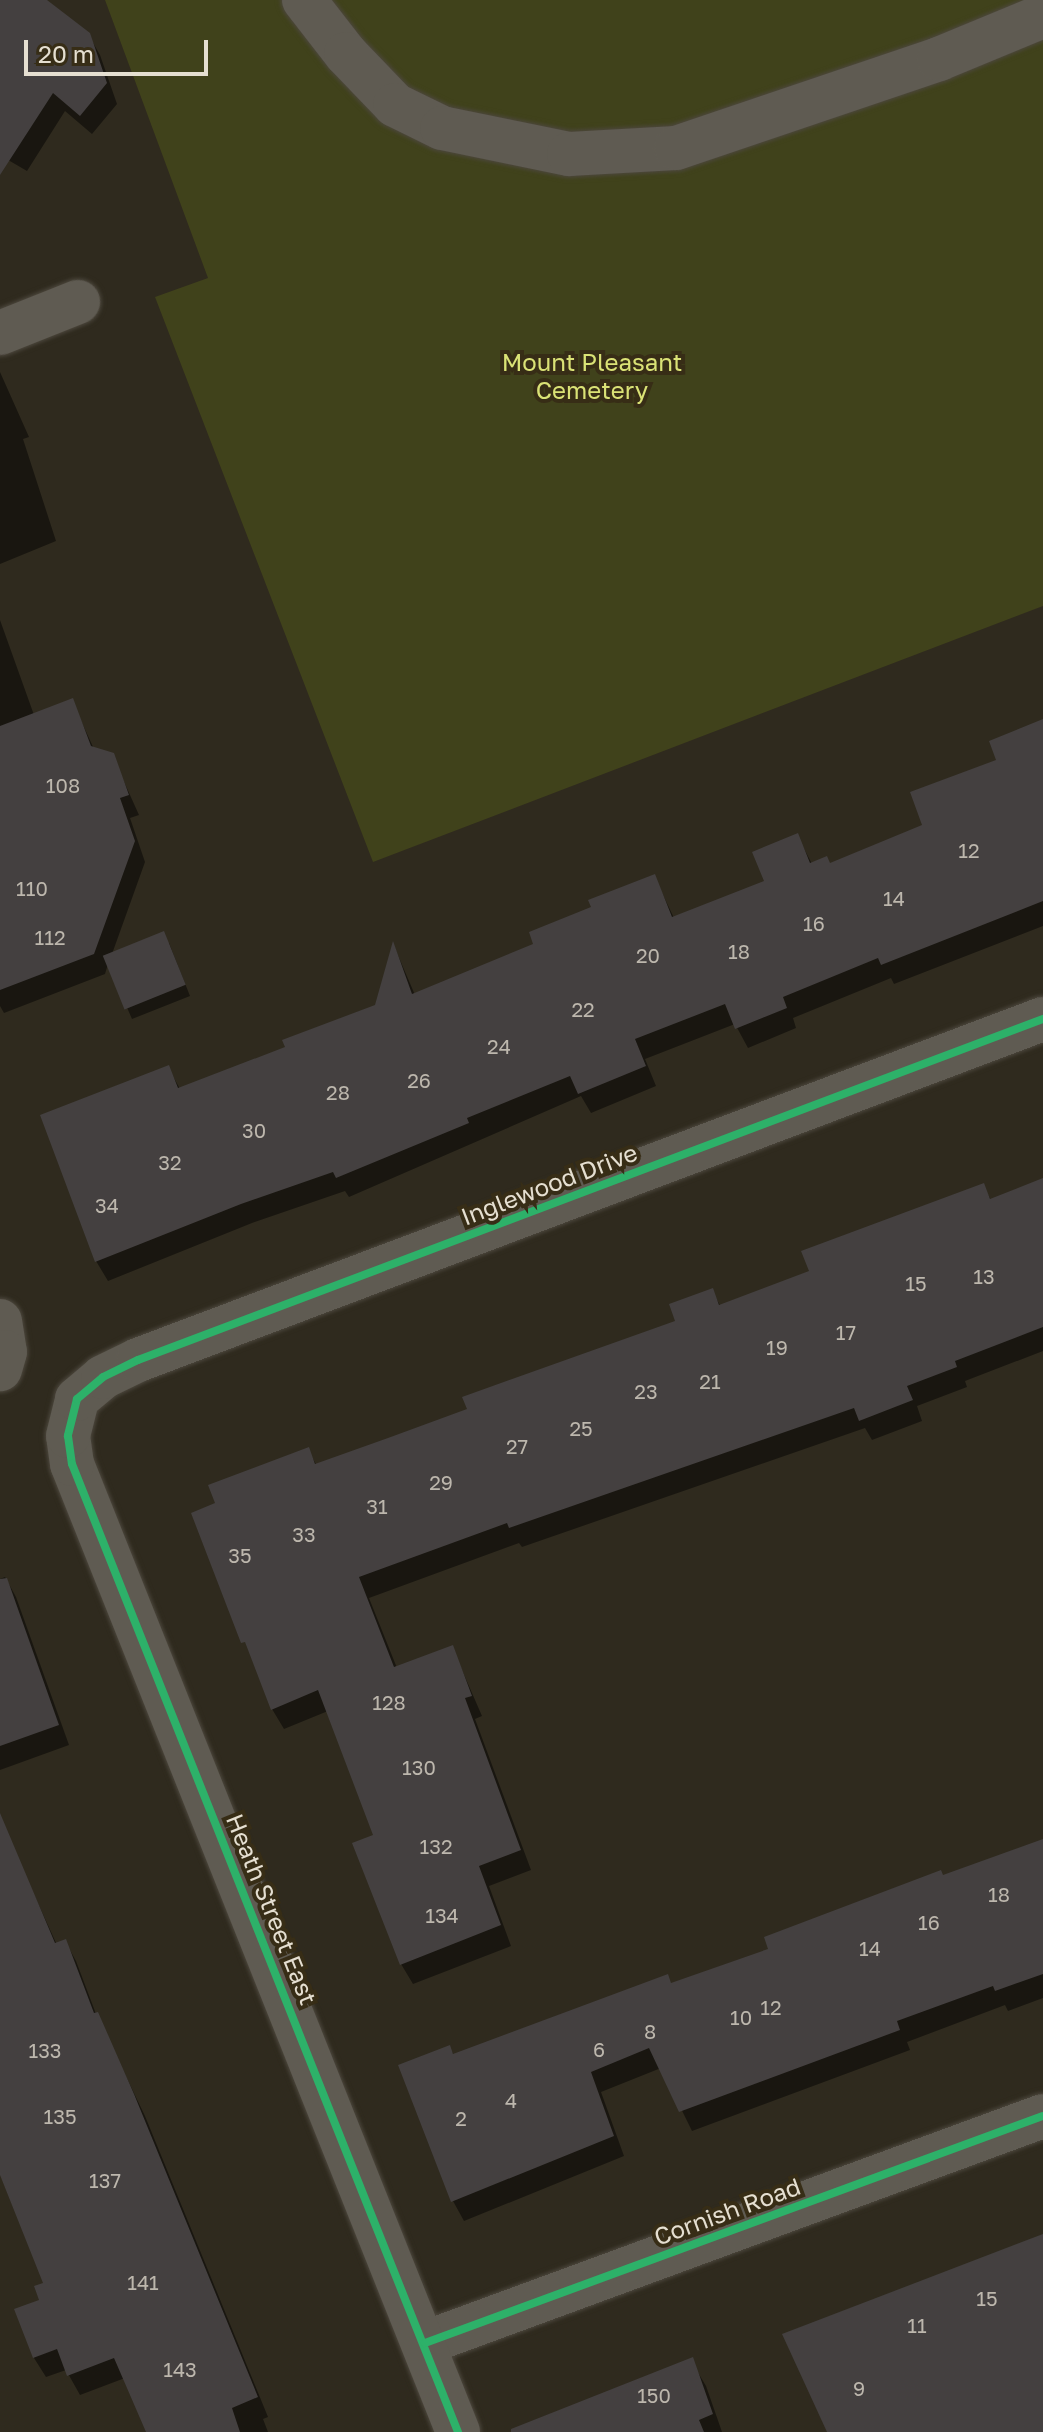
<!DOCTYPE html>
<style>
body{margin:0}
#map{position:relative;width:1043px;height:2432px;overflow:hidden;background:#2f2a1e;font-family:"Golos Text",sans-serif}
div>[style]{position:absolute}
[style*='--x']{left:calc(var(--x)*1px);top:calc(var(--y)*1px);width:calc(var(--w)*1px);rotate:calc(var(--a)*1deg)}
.green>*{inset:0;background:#40421b}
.shadow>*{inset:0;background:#0007}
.building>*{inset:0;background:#444040;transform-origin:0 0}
.roads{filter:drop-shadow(0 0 2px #4c473d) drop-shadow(0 0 2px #4c473d)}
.minor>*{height:44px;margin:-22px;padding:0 22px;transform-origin:22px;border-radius:22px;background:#5f5b52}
.cycleway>*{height:8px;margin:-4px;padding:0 4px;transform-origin:4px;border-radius:4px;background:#2db169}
span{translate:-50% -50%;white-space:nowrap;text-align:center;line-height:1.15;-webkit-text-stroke:8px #372d16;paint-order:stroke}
.number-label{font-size:20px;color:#bdb7ad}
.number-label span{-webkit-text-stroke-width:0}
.park-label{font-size:24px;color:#dae276}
.street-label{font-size:24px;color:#e5dfd1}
.scale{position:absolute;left:24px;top:40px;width:184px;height:36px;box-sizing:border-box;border:4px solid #e5dfd1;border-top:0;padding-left:10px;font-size:24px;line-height:28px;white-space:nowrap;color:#e5dfd1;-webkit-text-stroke:6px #372d16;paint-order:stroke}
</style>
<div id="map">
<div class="green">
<div style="clip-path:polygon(105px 0,1043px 0,1043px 606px,373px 862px,155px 297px,208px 278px)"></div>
</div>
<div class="shadow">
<div style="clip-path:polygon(0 0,43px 0,88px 34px,100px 55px,117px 104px,92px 134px,65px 111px,27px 171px,3px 157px,0 160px)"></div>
<div style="clip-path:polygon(0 372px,29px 437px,23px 439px,56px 541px,0 564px)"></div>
<div style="clip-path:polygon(0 620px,34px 715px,72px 701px,94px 749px,112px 755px,139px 815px,130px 818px,145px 862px,112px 954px,169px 943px,190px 996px,132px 1019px,108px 964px,105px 974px,4px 1013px,0 1006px)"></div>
<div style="clip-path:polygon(1043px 721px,1043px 926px,894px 984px,891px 978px,793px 1018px,796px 1028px,748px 1048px,735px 1024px,645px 1059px,656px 1086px,591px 1113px,581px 1096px,349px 1197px,345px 1191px,252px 1223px,108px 1281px,96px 1261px,168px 1067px,180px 1089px,287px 1048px,377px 1007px,394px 946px,415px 995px,536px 946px,593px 908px,654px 876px,674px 918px,767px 882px,797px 835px,812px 864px,830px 865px,925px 826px)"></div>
<div style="clip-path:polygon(1043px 1180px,1043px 1351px,965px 1381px,967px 1387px,917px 1406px,922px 1421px,872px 1440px,865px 1428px,522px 1547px,519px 1543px,369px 1598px,397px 1668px,452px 1647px,482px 1716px,475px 1719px,531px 1870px,489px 1886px,511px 1946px,413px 1984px,401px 1964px,375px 1836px,328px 1711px,284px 1729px,272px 1709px,218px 1505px,308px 1450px,317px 1466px,469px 1410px,677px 1322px,712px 1291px,721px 1307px,812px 1272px,983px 1186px,991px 1200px)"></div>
<div style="clip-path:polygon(5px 1577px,16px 1597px,69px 1745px,0 1770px,0 1579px)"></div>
<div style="clip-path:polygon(1043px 1841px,1043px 1998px,1008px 2011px,1005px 2005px,907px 2042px,910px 2050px,692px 2131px,661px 2068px,601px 2092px,624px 2156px,464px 2221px,453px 2201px,449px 2048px,454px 2055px,667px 1977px,672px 1985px,771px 1950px,943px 1878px)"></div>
<div style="clip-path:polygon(31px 1888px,57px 1945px,65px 1941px,76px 1961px,96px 2014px,145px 2116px,268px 2417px,263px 2419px,268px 2432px,148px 2432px,125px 2378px,80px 2395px,66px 2370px,46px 2377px,34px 2358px,16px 2310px,41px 2301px,45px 2284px,0 2161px,0 1901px)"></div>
<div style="clip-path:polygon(694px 2366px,706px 2386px,722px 2432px,574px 2432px)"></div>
</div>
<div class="building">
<div style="clip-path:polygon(0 0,47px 0,90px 33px,107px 83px,80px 116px,53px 93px,0 175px)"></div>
<div style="clip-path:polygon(73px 698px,91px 746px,114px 753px,129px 795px,120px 798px,135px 841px,94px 954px,0 990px,0 726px)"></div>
<div style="clip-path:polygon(1043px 719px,1043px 901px,881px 965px,878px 958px,783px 997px,787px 1008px,735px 1029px,725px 1004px,635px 1039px,646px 1066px,578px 1094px,570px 1076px,467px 1118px,469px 1123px,336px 1178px,333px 1172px,241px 1204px,95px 1262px,40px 1115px,169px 1065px,178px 1088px,285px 1047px,282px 1040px,375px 1005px,393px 941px,412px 994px,533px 944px,529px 932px,591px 907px,588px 900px,655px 874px,672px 917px,764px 881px,752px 852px,798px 833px,810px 863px,827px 856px,830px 863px,922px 825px,910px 792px,996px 760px,989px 741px)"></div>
<div style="left:164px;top:931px;width:58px;height:66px;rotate:68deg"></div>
<div style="clip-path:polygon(1043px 1178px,1043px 1327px,955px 1361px,957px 1367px,907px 1386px,913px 1400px,859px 1421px,854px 1408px,509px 1528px,507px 1523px,359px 1577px,394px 1667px,453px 1645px,472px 1696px,465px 1698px,521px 1850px,479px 1866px,501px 1925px,400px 1965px,352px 1843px,373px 1835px,318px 1690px,271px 1710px,245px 1642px,241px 1643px,191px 1513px,215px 1503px,208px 1485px,309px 1447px,315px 1464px,388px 1438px,467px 1409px,462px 1397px,675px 1321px,669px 1304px,713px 1288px,719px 1305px,809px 1271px,801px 1251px,984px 1183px,990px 1199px)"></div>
<div style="clip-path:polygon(7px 1578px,59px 1725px,0 1746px,0 1579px)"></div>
<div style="clip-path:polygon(0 1813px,55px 1943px,66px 1939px,94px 2013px,98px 2012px,134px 2094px,258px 2397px,232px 2408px,240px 2432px,146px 2432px,114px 2358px,67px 2376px,57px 2349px,33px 2358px,14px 2309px,39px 2300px,34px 2286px,43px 2283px,0 2175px)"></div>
<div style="clip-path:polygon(1043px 1839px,1043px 1974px,995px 1991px,993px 1986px,897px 2021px,900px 2030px,679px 2112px,649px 2048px,591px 2072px,614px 2136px,451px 2202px,398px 2065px,450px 2045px,453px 2054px,668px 1974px,671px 1983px,768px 1949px,764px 1937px,941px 1870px,943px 1875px)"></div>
<div style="clip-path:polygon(1043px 2234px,1043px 2432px,827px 2432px,782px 2334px)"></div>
<div style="clip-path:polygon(693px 2357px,713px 2414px,699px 2420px,704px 2432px,511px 2432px,511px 2429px)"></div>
</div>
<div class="roads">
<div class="minor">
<div style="--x:304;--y:0;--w:68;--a:52.1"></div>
<div style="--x:346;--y:54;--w:71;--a:46.1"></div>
<div style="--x:395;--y:105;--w:52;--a:26.1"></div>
<div style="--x:442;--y:128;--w:130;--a:11.6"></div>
<div style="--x:569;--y:154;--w:107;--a:-3.2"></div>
<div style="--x:676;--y:148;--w:278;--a:-18.7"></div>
<div style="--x:939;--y:59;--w:113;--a:-22.5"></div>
<div style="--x:0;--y:333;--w:84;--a:-21.7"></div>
<div style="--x:0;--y:1321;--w:31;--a:81"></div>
<div style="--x:5;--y:1352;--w:18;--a:106"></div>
<div style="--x:425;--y:2343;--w:658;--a:-20.17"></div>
<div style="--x:458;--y:2432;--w:1042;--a:-111.74"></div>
<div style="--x:72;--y:1464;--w:28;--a:-98"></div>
<div style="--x:68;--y:1436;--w:38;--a:-76"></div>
<div style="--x:77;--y:1399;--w:34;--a:-40"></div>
<div style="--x:103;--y:1377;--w:39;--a:-26"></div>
<div style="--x:138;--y:1360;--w:967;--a:-20.65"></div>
</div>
</div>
<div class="cycleway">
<div style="--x:77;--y:1399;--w:38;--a:104"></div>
<div style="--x:68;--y:1436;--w:28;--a:82"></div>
<div style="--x:72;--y:1464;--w:1042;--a:68.26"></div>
<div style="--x:77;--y:1399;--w:34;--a:-40"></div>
<div style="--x:103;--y:1377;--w:39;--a:-26"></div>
<div style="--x:138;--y:1360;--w:967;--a:-20.65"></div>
<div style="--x:425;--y:2343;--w:658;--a:-20.17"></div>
</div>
<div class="number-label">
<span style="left:63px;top:785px">108</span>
<span style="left:969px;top:850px">12</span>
<span style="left:32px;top:888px">110</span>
<span style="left:894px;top:898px">14</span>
<span style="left:814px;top:923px">16</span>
<span style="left:50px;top:937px">112</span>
<span style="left:739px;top:951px">18</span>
<span style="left:648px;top:955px">20</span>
<span style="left:583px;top:1009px">22</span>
<span style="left:499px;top:1046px">24</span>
<span style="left:419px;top:1080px">26</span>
<span style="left:338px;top:1092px">28</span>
<span style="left:254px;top:1130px">30</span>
<span style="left:170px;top:1162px">32</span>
<span style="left:107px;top:1205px">34</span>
<span style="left:984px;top:1276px">13</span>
<span style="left:916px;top:1283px">15</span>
<span style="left:846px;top:1332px">17</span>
<span style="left:777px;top:1347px">19</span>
<span style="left:710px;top:1381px">21</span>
<span style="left:646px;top:1391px">23</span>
<span style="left:581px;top:1428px">25</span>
<span style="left:517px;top:1446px">27</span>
<span style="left:441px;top:1482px">29</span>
<span style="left:377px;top:1506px">31</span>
<span style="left:304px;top:1534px">33</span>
<span style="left:240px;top:1555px">35</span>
<span style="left:389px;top:1702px">128</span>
<span style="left:419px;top:1767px">130</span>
<span style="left:436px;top:1846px">132</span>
<span style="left:999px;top:1894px">18</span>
<span style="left:442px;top:1915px">134</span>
<span style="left:929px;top:1922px">16</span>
<span style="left:870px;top:1948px">14</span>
<span style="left:771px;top:2007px">12</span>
<span style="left:741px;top:2017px">10</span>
<span style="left:650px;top:2031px">8</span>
<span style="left:599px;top:2049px">6</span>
<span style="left:45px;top:2050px">133</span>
<span style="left:511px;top:2100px">4</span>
<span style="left:60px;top:2116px">135</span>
<span style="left:461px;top:2118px">2</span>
<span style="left:105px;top:2180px">137</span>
<span style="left:143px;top:2282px">141</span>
<span style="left:987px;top:2298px">15</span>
<span style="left:917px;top:2325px">11</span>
<span style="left:180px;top:2369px">143</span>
<span style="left:859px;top:2388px">9</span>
<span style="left:654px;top:2395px">150</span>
</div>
<div class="park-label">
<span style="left:592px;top:376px">Mount Pleasant<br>Cemetery</span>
</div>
<div class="street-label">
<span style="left:549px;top:1184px;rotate:-21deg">Inglewood Drive</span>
<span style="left:272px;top:1909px;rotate:68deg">Heath Street East</span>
<span style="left:727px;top:2211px;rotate:-20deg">Cornish Road</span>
</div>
<div class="scale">20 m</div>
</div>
